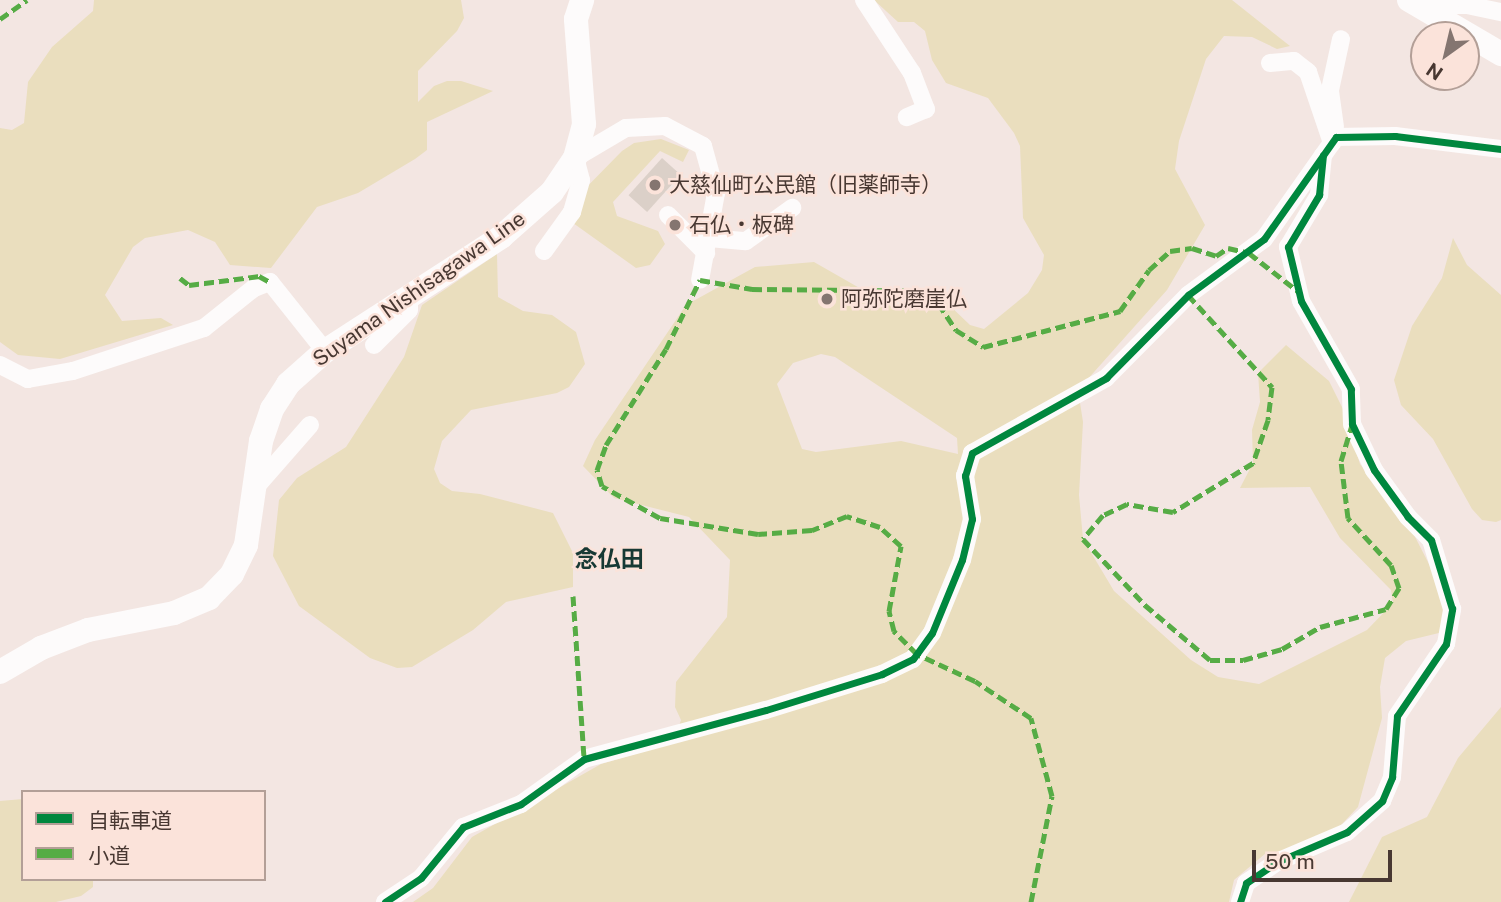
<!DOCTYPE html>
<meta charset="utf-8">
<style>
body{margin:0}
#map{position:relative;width:1501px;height:902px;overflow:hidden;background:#f3e6e2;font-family:"Public Sans","Noto Sans JP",sans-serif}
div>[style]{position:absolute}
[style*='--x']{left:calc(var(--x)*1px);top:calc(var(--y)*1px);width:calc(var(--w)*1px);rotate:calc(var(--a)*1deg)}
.green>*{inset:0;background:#eadebe}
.building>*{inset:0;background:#dbd0c8;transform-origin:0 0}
.street>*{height:18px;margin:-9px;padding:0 9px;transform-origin:9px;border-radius:9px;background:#fdfbfb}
.secondary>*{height:24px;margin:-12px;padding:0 12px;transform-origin:12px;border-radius:12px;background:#fdfbfb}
.quiet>*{height:5px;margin-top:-2.5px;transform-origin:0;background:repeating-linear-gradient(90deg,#56ac45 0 10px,transparent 0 15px)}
.cycleway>*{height:7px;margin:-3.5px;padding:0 3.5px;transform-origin:3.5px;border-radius:3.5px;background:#00873e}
.dots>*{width:19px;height:19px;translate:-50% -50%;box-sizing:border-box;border:4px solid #fbe3da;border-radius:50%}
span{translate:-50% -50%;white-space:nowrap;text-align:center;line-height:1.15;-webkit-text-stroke:5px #fbe3da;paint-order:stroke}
.poi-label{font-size:21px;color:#483832}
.left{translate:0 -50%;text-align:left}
.street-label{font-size:21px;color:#483832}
.neighbourhood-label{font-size:23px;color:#173934;font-weight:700}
.legend{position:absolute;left:21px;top:790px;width:245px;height:91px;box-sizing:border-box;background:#fbe3da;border:2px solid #b39f97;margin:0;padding:9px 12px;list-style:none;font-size:21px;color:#483832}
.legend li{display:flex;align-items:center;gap:14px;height:35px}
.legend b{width:35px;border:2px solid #b39f97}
.north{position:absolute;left:1410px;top:21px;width:70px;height:70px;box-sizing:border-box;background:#fbe3da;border:2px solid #b39f97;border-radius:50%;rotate:214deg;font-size:19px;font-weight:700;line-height:28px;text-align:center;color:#483832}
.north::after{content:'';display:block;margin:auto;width:24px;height:32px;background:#847570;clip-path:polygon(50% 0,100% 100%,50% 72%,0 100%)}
.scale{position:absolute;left:1252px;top:850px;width:140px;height:32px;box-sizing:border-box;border:4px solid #483832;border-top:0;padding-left:9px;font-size:21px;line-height:24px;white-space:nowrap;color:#483832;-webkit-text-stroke:5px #fbe3da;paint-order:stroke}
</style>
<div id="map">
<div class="green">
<div style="clip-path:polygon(94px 0,461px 0,464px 18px,457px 31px,418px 71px,418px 102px,434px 86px,447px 81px,461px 81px,493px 91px,427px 122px,427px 150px,415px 159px,358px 193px,317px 207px,271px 268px,230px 265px,215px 242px,188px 230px,145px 238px,133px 247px,105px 295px,122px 321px,161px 318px,173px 325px,60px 359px,18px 355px,0 342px,0 128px,12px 130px,24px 123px,28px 82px,52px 47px,93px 11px)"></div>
<div style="clip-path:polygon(evenodd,874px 0,1232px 0,1290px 46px,1277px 49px,1252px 37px,1224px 36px,1206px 59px,1179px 141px,1175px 169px,1205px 225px,1167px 290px,1078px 390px,1083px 422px,1079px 495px,1083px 539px,1114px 591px,1191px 660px,1218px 677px,1259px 684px,1367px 630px,1393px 603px,1391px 590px,1340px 538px,1310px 487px,1240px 488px,1253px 463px,1252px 430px,1260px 402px,1258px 373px,1286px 345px,1329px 381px,1343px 409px,1360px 464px,1411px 529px,1449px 603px,1447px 631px,1406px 641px,1385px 658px,1380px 687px,1382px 718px,1358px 807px,1327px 840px,1302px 852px,1266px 853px,1234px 880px,1229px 902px,413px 902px,433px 888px,472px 837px,601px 764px,673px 743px,681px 720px,675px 707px,676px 682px,727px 617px,730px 560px,689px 517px,614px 498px,583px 466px,595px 440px,686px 305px,755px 267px,814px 262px,891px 306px,947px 303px,970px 325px,984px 329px,1028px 293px,1042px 270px,1044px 255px,1023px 218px,1020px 146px,1014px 133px,988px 98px,946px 83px,932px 60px,925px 31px,914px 22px,898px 22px,874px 0,821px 354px,835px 357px,957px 438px,958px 454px,901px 441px,816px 452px,802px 449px,777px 384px,793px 363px,821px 354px)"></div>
<div style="clip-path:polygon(661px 139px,689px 150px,683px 162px,660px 151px,613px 202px,617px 216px,658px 231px,665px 244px,650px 265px,636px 268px,566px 218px,569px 205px,622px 151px,634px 143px)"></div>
<div style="clip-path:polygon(1453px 238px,1467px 265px,1501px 295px,1501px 520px,1496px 522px,1482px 520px,1472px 509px,1433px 439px,1401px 405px,1394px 380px,1412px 326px,1442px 278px)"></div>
<div style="clip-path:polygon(497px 254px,498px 297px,523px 311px,552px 315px,576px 332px,585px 364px,569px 387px,557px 393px,471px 410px,442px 441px,434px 469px,440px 483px,452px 491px,480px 494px,553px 513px,573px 553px,573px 587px,506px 602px,473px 630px,412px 667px,397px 668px,370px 658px,299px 606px,273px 556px,279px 500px,297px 478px,346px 447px,404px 357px,422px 305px)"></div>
<div style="clip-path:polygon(1501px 707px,1501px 902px,1349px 902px,1382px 837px,1427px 817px,1458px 758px)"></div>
<div style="clip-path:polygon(23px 799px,23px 879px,93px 879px,93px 887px,81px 896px,56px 902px,0 902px,0 801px)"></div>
</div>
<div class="building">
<div style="left:662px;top:158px;width:25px;height:50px;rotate:42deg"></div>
</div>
<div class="street">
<div style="--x:864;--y:0;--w:87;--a:56.7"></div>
<div style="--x:912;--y:73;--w:39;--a:69"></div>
<div style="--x:926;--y:109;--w:21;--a:157"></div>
<div style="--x:1424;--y:5;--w:43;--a:0"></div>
<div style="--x:1467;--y:5;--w:35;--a:12"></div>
<div style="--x:1270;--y:63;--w:24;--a:-5"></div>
<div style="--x:1294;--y:61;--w:18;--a:38"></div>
<div style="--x:1308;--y:72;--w:75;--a:71.3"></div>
<div style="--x:1335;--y:127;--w:37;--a:-98"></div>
<div style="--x:1330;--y:90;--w:52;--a:-77.8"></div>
<div style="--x:668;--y:215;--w:54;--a:45"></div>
<div style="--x:709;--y:238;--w:37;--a:5"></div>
<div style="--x:746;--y:241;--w:57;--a:-35.7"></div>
<div style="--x:544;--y:251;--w:48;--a:-54.3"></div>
<div style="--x:572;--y:212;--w:33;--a:-74"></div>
<div style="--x:581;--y:180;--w:23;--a:-105"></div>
<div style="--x:575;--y:158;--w:59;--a:-30.5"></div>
<div style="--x:626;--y:128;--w:39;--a:-3"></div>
<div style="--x:665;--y:126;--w:43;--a:27.8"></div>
<div style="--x:703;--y:146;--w:49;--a:74.5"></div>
<div style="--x:716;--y:193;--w:88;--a:100.4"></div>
<div style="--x:374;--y:345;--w:49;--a:-45"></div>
<div style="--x:409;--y:310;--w:14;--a:-90"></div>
<div style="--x:0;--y:365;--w:31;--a:27"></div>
<div style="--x:28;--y:379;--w:46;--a:-10.1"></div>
<div style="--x:73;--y:371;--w:138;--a:-18.2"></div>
<div style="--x:204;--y:328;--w:64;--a:-38.7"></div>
<div style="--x:254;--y:288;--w:17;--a:-21"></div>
<div style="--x:270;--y:282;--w:88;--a:51.4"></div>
<div style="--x:254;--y:489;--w:85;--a:-48.8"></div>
<div style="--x:385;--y:902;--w:43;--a:-33.7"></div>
<div style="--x:421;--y:878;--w:66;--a:-50.5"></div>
<div style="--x:463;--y:827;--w:62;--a:-21.6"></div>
<div style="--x:521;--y:804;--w:77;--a:-35.5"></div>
<div style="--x:584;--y:759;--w:188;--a:-15.1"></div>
<div style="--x:766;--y:710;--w:121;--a:-17.2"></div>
<div style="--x:882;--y:674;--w:34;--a:-26"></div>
<div style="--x:913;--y:659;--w:32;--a:-54"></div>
<div style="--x:932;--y:633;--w:79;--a:-67.7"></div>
<div style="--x:962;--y:560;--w:42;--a:-76.3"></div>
<div style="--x:972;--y:519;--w:44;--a:-99.2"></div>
<div style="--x:965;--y:476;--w:24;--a:-73"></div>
<div style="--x:972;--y:453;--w:154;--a:-29.2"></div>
<div style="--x:1106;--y:378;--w:117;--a:-45.3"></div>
<div style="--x:1188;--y:295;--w:94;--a:-36.4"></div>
<div style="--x:1264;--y:239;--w:125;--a:-54.8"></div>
<div style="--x:1336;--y:137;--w:59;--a:-1"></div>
<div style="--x:1395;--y:136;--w:107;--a:7"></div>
<div style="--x:1240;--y:902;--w:20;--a:-72"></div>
<div style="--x:1246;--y:883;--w:40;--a:-34"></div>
<div style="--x:1279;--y:861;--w:74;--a:-23.1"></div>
<div style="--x:1347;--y:832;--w:47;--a:-41.5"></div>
<div style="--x:1382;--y:801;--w:26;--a:-67"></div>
<div style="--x:1392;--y:777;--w:61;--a:-85.3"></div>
<div style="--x:1397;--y:716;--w:87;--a:-55.8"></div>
<div style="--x:1446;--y:644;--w:36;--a:-80"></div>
<div style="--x:1452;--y:609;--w:72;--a:-106.9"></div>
<div style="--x:1431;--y:540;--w:33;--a:-135"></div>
<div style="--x:1408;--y:517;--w:58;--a:-125.9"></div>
<div style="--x:1374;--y:470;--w:51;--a:-115.6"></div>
<div style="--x:1352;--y:424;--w:35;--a:-92"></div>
<div style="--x:1351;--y:389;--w:101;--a:-119.6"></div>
<div style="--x:1301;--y:301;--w:56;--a:-103.5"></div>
<div style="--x:1288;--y:247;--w:61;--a:-59.2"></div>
<div style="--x:1319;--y:195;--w:40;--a:-84.3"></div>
</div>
<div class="secondary">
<div style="--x:1409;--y:0;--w:107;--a:30.4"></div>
<div style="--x:0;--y:672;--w:48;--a:-30.3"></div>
<div style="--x:41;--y:648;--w:50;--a:-21"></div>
<div style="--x:88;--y:630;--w:88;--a:-11.2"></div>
<div style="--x:174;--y:613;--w:38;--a:-23"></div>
<div style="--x:209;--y:598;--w:33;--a:-46"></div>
<div style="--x:232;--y:574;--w:32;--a:-64"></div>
<div style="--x:246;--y:545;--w:105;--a:-81.8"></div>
<div style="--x:261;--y:441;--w:34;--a:-71"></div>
<div style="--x:272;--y:409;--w:30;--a:-57"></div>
<div style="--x:288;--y:384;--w:50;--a:-41.7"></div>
<div style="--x:325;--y:351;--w:210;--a:-32.9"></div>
<div style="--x:501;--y:237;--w:68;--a:-41.4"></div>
<div style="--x:552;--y:192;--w:41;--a:-55.9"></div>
<div style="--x:575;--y:158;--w:35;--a:-75"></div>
<div style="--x:584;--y:124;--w:105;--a:-94.4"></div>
<div style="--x:576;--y:19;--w:20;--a:-72"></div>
</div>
<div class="quiet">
<div style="--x:0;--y:19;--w:33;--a:-35"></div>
<div style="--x:180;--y:278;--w:11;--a:38"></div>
<div style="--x:189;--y:285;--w:71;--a:-7.3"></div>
<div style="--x:259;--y:276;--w:13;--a:29"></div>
<div style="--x:1188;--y:295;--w:125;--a:47.6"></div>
<div style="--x:1272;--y:387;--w:33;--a:97"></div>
<div style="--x:1268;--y:420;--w:46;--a:109.2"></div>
<div style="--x:1253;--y:463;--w:94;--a:148.5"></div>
<div style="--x:1173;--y:512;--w:47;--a:-170.1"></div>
<div style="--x:1127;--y:504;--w:26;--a:155"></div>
<div style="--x:1103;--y:515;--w:31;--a:130"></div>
<div style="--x:1083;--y:539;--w:91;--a:46.8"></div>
<div style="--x:1145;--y:605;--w:85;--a:40.2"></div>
<div style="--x:1210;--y:660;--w:33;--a:0"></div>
<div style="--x:1243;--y:660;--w:41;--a:-15.8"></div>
<div style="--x:1282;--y:649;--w:44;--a:-30.1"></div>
<div style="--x:1320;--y:627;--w:68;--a:-15.3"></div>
<div style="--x:1386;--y:609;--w:25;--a:-58"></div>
<div style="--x:1399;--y:588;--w:24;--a:-109"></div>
<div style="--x:1391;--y:565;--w:64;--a:-132.5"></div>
<div style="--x:1348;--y:518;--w:57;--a:-97"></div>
<div style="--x:1341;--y:461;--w:39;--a:-73"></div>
<div style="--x:573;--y:596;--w:163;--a:86.1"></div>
<div style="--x:1031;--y:902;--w:108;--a:-78.8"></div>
<div style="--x:1052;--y:796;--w:81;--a:-105.1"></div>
<div style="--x:1031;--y:718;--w:67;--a:-146.5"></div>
<div style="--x:975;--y:681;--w:64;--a:-155"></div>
<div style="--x:917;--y:654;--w:33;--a:-135"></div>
<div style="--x:894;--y:631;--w:21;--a:-104"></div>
<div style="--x:889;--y:611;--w:66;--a:-79.5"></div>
<div style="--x:901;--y:546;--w:28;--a:-138"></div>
<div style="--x:880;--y:527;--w:35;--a:-162"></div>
<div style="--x:847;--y:516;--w:38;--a:158"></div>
<div style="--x:812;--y:530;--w:54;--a:175.8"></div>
<div style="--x:758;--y:534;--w:99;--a:-170.7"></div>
<div style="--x:660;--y:518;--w:66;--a:-151.1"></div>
<div style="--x:602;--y:486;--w:17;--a:-107"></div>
<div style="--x:597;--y:470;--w:27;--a:-70"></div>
<div style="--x:606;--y:445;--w:113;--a:-58"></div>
<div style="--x:666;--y:349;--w:77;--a:-63.8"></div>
<div style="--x:700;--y:280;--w:53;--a:9.8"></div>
<div style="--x:752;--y:289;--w:178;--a:0.6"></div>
<div style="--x:930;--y:291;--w:47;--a:56.3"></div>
<div style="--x:956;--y:330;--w:32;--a:32"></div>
<div style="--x:983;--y:347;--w:142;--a:-14.7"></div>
<div style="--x:1120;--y:311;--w:50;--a:-54.7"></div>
<div style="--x:1149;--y:270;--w:28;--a:-42"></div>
<div style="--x:1170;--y:251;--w:22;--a:-8"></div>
<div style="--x:1192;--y:248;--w:25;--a:18"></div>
<div style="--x:1216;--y:256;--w:14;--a:-34"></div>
<div style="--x:1228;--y:248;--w:22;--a:13"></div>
<div style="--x:1249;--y:253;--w:63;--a:38"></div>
</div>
<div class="cycleway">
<div style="--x:385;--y:902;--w:43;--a:-33.7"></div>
<div style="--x:421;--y:878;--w:66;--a:-50.5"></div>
<div style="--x:463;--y:827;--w:62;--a:-21.6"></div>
<div style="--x:521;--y:804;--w:77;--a:-35.5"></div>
<div style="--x:584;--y:759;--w:188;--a:-15.1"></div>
<div style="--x:766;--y:710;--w:121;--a:-17.2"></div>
<div style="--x:882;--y:674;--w:34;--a:-26"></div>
<div style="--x:913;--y:659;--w:32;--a:-54"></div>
<div style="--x:932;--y:633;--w:79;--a:-67.7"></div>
<div style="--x:962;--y:560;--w:42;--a:-76.3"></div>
<div style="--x:972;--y:519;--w:44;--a:-99.2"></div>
<div style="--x:965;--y:476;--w:24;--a:-73"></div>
<div style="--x:972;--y:453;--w:154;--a:-29.2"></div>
<div style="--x:1106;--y:378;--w:117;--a:-45.3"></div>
<div style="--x:1188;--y:295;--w:94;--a:-36.4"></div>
<div style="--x:1264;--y:239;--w:125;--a:-54.8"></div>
<div style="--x:1336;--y:137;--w:59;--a:-1"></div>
<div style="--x:1395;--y:136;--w:107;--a:7"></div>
<div style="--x:1240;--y:902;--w:20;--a:-72"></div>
<div style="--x:1246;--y:883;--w:40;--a:-34"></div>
<div style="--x:1279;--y:861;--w:74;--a:-23.1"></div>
<div style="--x:1347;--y:832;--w:47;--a:-41.5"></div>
<div style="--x:1382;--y:801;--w:26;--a:-67"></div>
<div style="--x:1392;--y:777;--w:61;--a:-85.3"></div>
<div style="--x:1397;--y:716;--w:87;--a:-55.8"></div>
<div style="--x:1446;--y:644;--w:36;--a:-80"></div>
<div style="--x:1452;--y:609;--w:72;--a:-106.9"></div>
<div style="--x:1431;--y:540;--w:33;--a:-135"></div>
<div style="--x:1408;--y:517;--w:58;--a:-125.9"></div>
<div style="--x:1374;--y:470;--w:51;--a:-115.6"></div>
<div style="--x:1352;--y:424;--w:35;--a:-92"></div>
<div style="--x:1351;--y:389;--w:101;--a:-119.6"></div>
<div style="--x:1301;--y:301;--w:56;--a:-103.5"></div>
<div style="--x:1288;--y:247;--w:61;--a:-59.2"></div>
<div style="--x:1319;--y:195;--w:40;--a:-84.3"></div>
</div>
<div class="dots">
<div style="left:655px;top:185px;background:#847570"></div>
<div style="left:675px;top:225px;background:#847570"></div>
<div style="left:827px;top:299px;background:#847570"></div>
</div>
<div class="poi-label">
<span class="left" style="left:669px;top:185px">大慈仙町公民館（旧薬師寺）</span>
<span class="left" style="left:689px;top:225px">石仏・板碑</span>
<span class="left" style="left:841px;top:299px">阿弥陀磨崖仏</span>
</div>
<div class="street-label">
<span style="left:419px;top:289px;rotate:-35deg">Suyama Nishisagawa Line</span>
</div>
<div class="neighbourhood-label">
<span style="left:609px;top:559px">念仏田</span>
</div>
<ul class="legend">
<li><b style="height:9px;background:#00873e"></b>自転車道</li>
<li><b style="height:9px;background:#56ac45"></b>小道</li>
</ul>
<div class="north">N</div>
<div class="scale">50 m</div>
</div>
